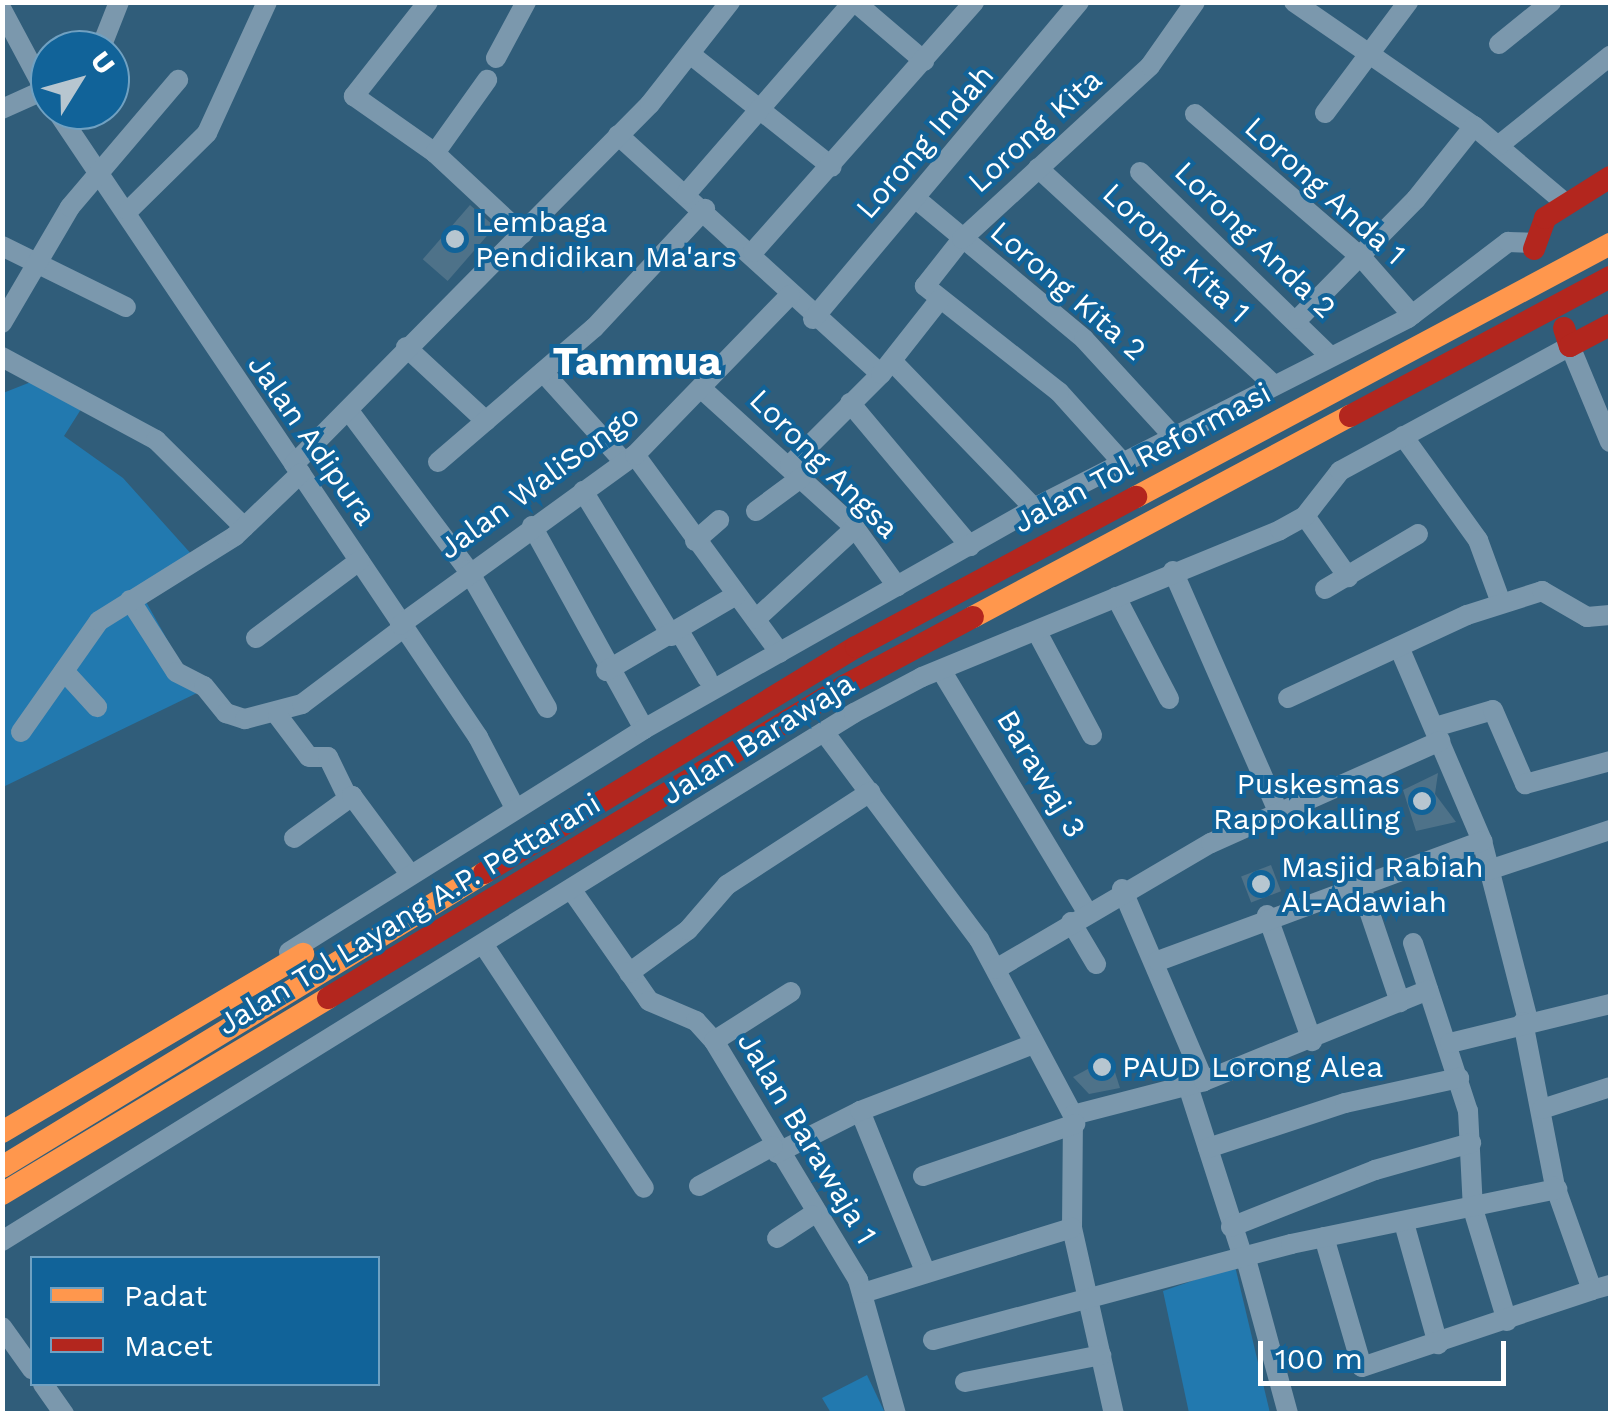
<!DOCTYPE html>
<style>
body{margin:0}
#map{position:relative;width:1613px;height:1416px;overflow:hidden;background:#305d7a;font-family:"Work Sans",sans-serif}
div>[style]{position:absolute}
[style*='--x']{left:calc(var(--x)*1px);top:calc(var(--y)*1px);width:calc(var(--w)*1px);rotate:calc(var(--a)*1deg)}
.green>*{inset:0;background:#2279af}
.building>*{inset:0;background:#4e7289;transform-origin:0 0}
.street>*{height:20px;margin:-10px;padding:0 10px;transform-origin:10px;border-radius:10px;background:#7b98ad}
.slow>*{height:22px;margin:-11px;padding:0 11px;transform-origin:11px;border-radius:11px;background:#ff974d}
.jam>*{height:22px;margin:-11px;padding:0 11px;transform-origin:11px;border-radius:11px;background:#b3261e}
.dots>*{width:28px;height:28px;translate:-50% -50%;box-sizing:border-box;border:5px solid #116399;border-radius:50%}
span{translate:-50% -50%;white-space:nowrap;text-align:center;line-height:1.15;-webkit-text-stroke:8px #116399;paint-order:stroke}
.street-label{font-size:30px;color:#fff}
.poi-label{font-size:30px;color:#fff}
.left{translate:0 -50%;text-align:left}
.right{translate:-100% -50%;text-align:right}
.district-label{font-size:40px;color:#fff;font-weight:700}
.frame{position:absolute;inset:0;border:5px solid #fff;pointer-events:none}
.legend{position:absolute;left:30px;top:1256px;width:350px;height:130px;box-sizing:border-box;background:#116399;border:2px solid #70a1c2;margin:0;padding:12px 18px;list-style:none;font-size:30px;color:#fff}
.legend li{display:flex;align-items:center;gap:20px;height:50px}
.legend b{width:50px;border:2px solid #70a1c2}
.north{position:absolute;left:30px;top:30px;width:100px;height:100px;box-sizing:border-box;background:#116399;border:2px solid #70a1c2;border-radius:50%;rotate:53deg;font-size:28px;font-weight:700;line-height:40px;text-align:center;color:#fff}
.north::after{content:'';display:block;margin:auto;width:35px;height:45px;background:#b7c6d0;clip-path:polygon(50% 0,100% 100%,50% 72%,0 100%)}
.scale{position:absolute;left:1258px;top:1341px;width:248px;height:45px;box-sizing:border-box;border:5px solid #fff;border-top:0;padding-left:12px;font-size:30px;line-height:35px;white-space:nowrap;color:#fff;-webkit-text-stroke:8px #116399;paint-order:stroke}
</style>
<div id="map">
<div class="green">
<div style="clip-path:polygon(36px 380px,85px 403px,64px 436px,123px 478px,193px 556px,140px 591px,197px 693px,3px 787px,3px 393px)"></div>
<div style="clip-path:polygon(1235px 1266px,1270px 1413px,1189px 1413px,1163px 1291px)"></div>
<div style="clip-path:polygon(867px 1375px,885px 1413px,831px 1413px,822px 1398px)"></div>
</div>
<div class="building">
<div style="left:470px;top:205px;width:33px;height:72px;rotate:41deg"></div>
<div style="clip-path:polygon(1438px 773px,1435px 794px,1456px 822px,1416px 831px,1403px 790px)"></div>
<div style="left:1271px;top:865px;width:28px;height:32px;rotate:69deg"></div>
<div style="clip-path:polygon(1110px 1057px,1120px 1088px,1089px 1094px,1073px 1077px)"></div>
</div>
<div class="street">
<div style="--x:428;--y:2;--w:120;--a:128.2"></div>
<div style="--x:354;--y:96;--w:99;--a:35.1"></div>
<div style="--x:435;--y:153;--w:119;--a:43"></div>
<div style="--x:855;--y:2;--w:91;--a:40.5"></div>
<div style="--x:1294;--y:2;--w:219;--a:34.6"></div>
<div style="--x:1474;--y:126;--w:118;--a:40.2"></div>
<div style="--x:2;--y:10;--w:102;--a:61.9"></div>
<div style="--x:1499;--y:44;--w:67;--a:-38.9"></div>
<div style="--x:100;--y:50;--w:52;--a:-68.4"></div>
<div style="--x:690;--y:54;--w:181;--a:38.5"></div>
<div style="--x:496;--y:58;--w:64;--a:-61.8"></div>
<div style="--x:2;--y:109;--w:46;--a:-24.3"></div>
<div style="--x:56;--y:110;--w:756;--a:56.06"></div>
<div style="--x:478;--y:737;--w:80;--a:62.5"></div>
<div style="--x:1325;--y:113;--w:139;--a:-53.2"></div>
<div style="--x:1195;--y:114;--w:221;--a:40.8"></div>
<div style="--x:1362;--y:258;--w:76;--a:48.7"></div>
<div style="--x:618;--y:135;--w:355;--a:42.3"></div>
<div style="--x:1498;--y:146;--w:144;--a:-38.8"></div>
<div style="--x:435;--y:153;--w:90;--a:-54.5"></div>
<div style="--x:1038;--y:168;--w:318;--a:42.6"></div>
<div style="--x:1140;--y:172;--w:260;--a:44.1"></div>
<div style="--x:686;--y:194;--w:254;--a:-49"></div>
<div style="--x:915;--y:198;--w:220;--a:39.8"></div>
<div style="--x:1084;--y:339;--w:133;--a:47.4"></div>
<div style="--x:128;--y:211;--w:111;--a:-44.6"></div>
<div style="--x:207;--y:133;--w:144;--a:-65.4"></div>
<div style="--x:2;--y:246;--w:138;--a:26.2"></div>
<div style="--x:753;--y:252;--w:334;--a:-48.5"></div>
<div style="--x:813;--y:319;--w:414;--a:-50"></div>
<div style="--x:1298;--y:319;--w:168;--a:-45.5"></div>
<div style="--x:1416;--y:199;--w:93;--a:-51.5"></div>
<div style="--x:2;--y:323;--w:134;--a:-59.6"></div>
<div style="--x:70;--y:207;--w:167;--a:-49.6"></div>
<div style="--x:406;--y:347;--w:109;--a:42.8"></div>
<div style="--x:2;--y:357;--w:175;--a:28.3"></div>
<div style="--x:156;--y:440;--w:124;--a:44.7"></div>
<div style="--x:892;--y:361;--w:204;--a:46"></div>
<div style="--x:543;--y:372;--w:121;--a:48"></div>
<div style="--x:703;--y:390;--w:205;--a:42.2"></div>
<div style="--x:855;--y:528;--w:72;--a:54.1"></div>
<div style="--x:850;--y:403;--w:187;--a:50"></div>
<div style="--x:349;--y:411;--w:199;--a:53.2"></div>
<div style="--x:468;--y:570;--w:159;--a:60.2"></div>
<div style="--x:1403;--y:436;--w:128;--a:54.2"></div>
<div style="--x:1478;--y:540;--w:67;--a:69.9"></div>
<div style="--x:635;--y:455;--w:245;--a:53.8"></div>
<div style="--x:438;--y:462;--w:206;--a:-40.7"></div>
<div style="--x:594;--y:328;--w:163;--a:-47"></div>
<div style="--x:1123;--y:463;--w:96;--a:-132"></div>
<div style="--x:1059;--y:392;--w:171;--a:-141.7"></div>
<div style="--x:925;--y:286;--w:60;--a:-51.8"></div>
<div style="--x:962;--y:239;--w:255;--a:-42.6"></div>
<div style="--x:1150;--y:66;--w:78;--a:-54.9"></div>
<div style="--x:294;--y:464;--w:506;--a:-45.32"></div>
<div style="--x:650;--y:104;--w:130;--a:-51.9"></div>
<div style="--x:790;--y:465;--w:129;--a:-45"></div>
<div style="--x:881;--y:374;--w:95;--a:-51.8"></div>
<div style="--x:583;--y:491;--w:170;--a:58.5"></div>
<div style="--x:756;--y:511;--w:57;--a:-36.5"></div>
<div style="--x:1305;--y:516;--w:75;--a:54.8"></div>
<div style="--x:532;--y:526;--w:232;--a:61.1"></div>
<div style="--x:695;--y:541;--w:32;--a:-41"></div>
<div style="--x:1173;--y:571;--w:262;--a:66.4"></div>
<div style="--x:1325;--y:589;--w:108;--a:-30.6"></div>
<div style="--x:1116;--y:597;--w:115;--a:62.5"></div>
<div style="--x:130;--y:600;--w:85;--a:57.4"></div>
<div style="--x:176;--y:672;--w:31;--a:27"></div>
<div style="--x:204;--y:686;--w:35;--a:51"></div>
<div style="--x:226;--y:713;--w:20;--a:18"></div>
<div style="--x:245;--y:719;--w:59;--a:-14.7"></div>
<div style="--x:302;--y:704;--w:126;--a:-37"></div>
<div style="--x:756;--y:619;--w:134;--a:-42.6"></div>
<div style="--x:400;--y:625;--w:290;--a:-35.9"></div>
<div style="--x:635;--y:455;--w:223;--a:-45.9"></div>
<div style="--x:679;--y:631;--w:55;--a:59.2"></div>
<div style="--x:1037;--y:632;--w:117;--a:61.9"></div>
<div style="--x:256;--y:638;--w:129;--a:-36.8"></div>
<div style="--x:1399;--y:647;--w:211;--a:66.8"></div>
<div style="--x:1482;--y:841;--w:185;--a:75.6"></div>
<div style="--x:941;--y:670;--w:283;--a:58.9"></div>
<div style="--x:64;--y:671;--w:49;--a:47.5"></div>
<div style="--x:606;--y:671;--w:151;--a:-30.3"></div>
<div style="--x:1288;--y:698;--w:197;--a:-24.9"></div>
<div style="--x:1467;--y:615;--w:79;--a:-17.7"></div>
<div style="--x:1542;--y:591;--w:52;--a:30"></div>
<div style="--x:1587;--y:617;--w:23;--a:-5"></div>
<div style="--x:278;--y:716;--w:51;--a:52.9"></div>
<div style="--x:309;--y:757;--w:19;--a:0"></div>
<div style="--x:328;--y:757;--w:43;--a:64"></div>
<div style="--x:1435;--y:727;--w:60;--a:-16.3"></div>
<div style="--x:1493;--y:710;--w:81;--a:66.6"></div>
<div style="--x:1525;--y:784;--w:88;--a:-15.1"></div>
<div style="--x:21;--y:732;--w:136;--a:-54.9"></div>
<div style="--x:99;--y:621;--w:160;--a:-32"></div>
<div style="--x:235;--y:536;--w:91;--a:-43.7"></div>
<div style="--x:824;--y:732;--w:259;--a:53.2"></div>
<div style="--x:979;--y:939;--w:200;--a:61.9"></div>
<div style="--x:1073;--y:1115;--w:113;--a:90.5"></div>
<div style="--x:1072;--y:1228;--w:191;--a:77.3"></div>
<div style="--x:294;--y:838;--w:72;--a:-35.9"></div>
<div style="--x:352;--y:796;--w:97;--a:53.4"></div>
<div style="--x:1489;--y:870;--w:127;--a:-18.3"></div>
<div style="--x:1359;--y:881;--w:128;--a:71.3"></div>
<div style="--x:571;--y:889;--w:136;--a:55.1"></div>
<div style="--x:649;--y:1001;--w:51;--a:23.1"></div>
<div style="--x:696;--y:1021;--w:27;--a:48"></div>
<div style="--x:714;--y:1041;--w:279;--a:58.9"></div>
<div style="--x:858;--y:1280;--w:139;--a:74.2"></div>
<div style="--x:1122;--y:889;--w:209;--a:66.9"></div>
<div style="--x:1267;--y:915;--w:134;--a:70.3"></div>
<div style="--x:1071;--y:922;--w:49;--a:59.2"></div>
<div style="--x:1413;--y:943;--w:177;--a:71.9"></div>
<div style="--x:1468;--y:1111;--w:98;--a:87.1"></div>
<div style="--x:1473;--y:1209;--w:117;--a:73.1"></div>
<div style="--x:483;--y:944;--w:292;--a:56.6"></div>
<div style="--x:289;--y:952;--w:419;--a:-32.1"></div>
<div style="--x:644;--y:729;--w:448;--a:-29.5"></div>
<div style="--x:1034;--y:508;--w:419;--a:-26.9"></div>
<div style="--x:1408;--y:318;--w:126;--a:-37.2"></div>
<div style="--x:1508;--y:242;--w:24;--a:2"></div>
<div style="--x:1158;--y:961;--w:346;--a:-20.3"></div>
<div style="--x:996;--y:969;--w:249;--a:-30.4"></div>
<div style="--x:1211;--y:843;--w:251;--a:-24"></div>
<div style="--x:629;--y:973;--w:73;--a:-36.1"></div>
<div style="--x:688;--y:930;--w:60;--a:-49.1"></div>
<div style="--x:727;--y:885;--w:171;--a:-33"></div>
<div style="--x:1523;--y:1022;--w:167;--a:79"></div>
<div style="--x:1555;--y:1186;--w:110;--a:70.4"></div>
<div style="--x:1592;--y:1290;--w:19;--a:-16"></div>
<div style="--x:714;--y:1041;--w:91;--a:-32.5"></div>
<div style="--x:1450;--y:1043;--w:165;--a:-13.7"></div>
<div style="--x:1188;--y:1086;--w:183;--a:72.2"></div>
<div style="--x:1542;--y:1109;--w:71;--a:-17.9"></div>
<div style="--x:860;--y:1111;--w:173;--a:67.9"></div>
<div style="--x:1073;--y:1115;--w:135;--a:-14.5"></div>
<div style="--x:1204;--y:1081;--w:242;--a:-22.1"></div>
<div style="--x:1208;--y:1148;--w:144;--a:-18.2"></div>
<div style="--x:1345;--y:1103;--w:117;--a:-12.4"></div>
<div style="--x:777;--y:1153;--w:93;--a:-26.8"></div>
<div style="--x:860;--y:1111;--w:186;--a:-21.1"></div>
<div style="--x:923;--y:1176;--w:161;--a:-18.9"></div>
<div style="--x:699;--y:1186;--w:84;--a:-28.4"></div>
<div style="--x:1404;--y:1223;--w:126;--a:74.3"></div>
<div style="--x:1231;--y:1227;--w:155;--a:-21.6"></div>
<div style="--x:1375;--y:1170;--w:100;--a:-15.7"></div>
<div style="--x:1324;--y:1237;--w:135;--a:73.7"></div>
<div style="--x:1362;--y:1367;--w:243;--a:-18.5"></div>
<div style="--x:777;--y:1238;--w:42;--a:-33.3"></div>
<div style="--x:2;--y:1241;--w:1002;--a:-31.79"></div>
<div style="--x:854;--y:713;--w:77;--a:-27.9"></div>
<div style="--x:922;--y:677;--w:387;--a:-22.3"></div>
<div style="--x:1280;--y:530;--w:29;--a:-29"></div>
<div style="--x:1305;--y:516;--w:57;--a:-52.1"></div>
<div style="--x:1340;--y:471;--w:262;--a:-28.5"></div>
<div style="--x:1570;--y:346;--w:104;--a:67.4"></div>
<div style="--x:1246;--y:1259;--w:161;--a:74.8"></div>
<div style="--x:863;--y:1293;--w:219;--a:-17.3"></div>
<div style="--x:2;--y:1327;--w:52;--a:54.5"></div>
<div style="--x:933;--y:1340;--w:371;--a:-15"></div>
<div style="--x:1291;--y:1244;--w:272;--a:-11.7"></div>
<div style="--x:965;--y:1382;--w:139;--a:-11.2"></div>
<div style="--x:43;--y:1384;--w:37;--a:55"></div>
</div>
<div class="slow">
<div style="--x:1136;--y:497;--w:537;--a:-28.09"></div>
<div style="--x:973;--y:617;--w:427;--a:-28.1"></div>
<div style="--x:2;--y:1132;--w:350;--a:-30.6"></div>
<div style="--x:2;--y:1167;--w:565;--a:-31.38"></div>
<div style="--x:2;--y:1194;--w:380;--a:-31"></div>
</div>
<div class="jam">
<div style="--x:1534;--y:249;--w:33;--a:-70"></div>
<div style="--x:1545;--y:218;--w:77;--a:-32.2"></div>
<div style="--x:1564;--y:328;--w:19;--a:72"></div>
<div style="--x:1570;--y:346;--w:45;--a:-27.7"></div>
<div style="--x:1350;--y:416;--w:295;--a:-28.1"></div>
<div style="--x:484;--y:873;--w:435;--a:-31.3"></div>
<div style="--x:856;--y:647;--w:318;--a:-28.2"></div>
<div style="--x:328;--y:998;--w:605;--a:-31.14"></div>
<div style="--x:846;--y:685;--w:144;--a:-28.2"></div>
</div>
<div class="dots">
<div style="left:455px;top:239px;background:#b7c6d0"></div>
<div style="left:1422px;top:801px;background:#b7c6d0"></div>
<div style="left:1261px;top:884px;background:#b7c6d0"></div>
<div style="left:1102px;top:1067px;background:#b7c6d0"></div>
</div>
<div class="street-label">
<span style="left:1035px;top:131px;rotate:-42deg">Lorong Kita</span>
<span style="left:925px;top:142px;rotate:-49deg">Lorong Indah</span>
<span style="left:1325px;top:191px;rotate:42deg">Lorong Anda 1</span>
<span style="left:1255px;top:240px;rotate:44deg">Lorong Anda 2</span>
<span style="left:1176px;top:253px;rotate:43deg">Lorong Kita 1</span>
<span style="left:1068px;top:291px;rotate:41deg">Lorong Kita 2</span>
<span style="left:312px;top:440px;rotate:55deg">Jalan Adipura</span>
<span style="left:1142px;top:458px;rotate:-28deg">Jalan Tol Reformasi</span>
<span style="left:824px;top:464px;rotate:45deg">Lorong Angsa</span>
<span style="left:539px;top:482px;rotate:-36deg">Jalan WaliSongo</span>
<span style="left:758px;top:739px;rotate:-32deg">Jalan Barawaja</span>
<span style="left:1041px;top:774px;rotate:59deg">Barawaj 3</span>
<span style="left:409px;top:914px;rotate:-31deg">Jalan Tol Layang A.P. Pettarani</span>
<span style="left:807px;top:1138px;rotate:59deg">Jalan Barawaja 1</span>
</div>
<div class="poi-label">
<span class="left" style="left:475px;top:239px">Lembaga<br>Pendidikan Ma'ars</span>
<span class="right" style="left:1400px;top:801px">Puskesmas<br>Rappokalling</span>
<span class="left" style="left:1281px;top:884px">Masjid Rabiah<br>Al-Adawiah</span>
<span class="left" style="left:1122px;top:1067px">PAUD Lorong Alea</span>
</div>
<div class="district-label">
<span style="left:637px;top:362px">Tammua</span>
</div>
<div class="frame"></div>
<ul class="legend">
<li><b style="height:12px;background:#ff974d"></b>Padat</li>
<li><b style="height:12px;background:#b3261e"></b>Macet</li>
</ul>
<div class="north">U</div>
<div class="scale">100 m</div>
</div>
